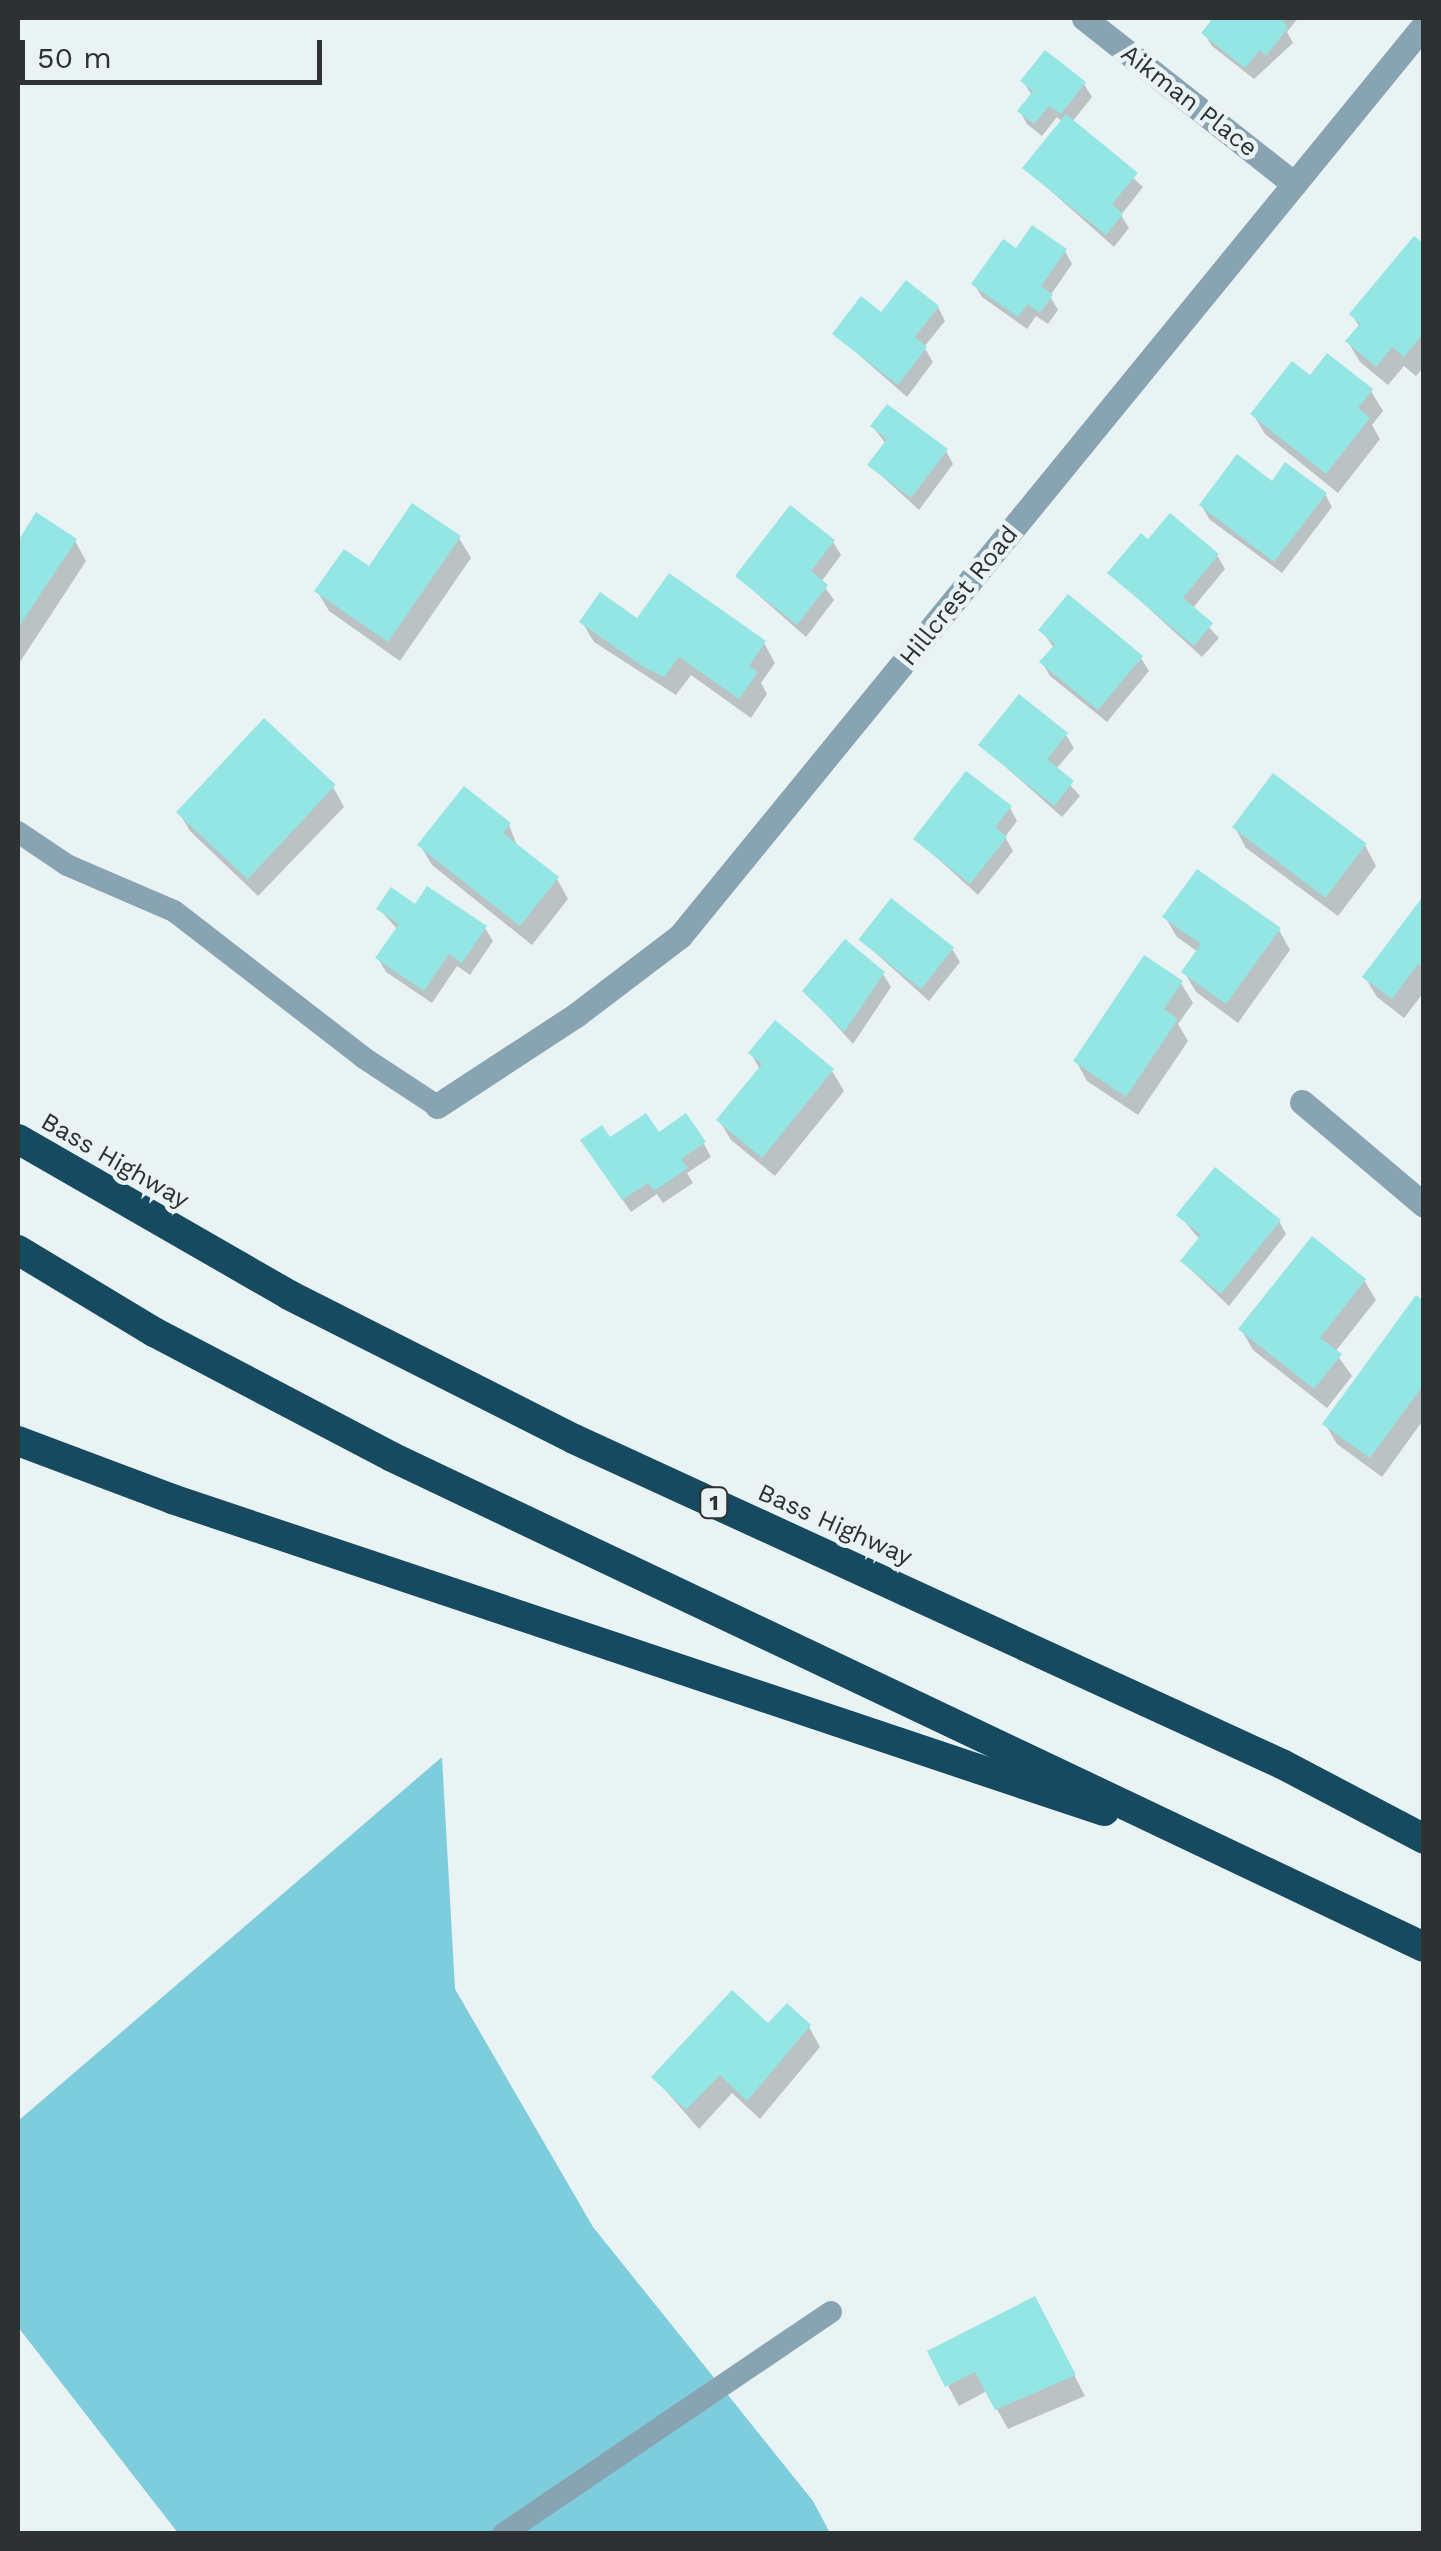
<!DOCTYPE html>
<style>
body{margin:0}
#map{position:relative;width:1441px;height:2551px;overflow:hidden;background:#eaf3f4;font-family:"Work Sans",sans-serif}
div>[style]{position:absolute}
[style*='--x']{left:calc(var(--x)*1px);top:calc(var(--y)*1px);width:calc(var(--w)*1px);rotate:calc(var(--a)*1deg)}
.forest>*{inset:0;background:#7dcddd}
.shadow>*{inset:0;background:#0003}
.building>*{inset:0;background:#93e6e3;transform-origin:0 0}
.lane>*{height:22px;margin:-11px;padding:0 11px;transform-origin:11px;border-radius:11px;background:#88a3b1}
.street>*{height:25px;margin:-12.5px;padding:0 12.5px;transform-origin:12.5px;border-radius:12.5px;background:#88a3b1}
.highway>*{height:30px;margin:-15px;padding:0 15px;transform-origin:15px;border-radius:15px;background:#164a60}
span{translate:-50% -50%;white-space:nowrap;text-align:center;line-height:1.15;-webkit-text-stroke:9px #eaf3f4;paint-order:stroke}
.shield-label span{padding:2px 8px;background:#eaf3f4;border:2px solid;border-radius:8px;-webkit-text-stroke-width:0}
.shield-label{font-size:22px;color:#2e3131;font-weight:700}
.street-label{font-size:25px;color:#2e3131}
.frame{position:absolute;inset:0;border:20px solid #2e3131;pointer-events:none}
.scale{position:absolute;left:20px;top:40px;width:302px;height:45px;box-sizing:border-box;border:5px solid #2e3131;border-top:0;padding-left:12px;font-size:30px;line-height:35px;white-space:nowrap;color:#2e3131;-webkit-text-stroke:8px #eaf3f4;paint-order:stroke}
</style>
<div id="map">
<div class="forest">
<div style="clip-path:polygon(442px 1757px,455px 1989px,593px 2227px,813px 2501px,830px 2533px,178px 2533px,18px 2327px,18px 2121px)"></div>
</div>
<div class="shadow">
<div style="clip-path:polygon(1216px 18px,1298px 18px,1287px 32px,1293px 43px,1254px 79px,1212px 46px,1204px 33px)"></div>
<div style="clip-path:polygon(1023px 81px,1084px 84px,1092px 97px,1072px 122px,1143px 187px,1121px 215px,1129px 228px,1114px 247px,1025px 168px,1063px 122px,1057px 117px,1042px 136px,1027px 124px,1020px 111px,1032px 96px)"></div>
<div style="clip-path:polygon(1424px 247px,1424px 367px,1416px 376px,1404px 366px,1388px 385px,1360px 362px,1348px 342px,1360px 328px,1352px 314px)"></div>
<div style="clip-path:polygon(1065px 251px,1072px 264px,1050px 296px,1058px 310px,1048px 324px,1036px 316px,1027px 329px,982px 297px,974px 284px,1017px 252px)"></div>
<div style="clip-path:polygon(938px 307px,945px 321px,924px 347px,933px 362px,907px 397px,835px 334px,881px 315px)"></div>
<div style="clip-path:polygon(1310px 378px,1371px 391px,1383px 411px,1372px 425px,1380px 439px,1338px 493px,1265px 434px,1253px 414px)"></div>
<div style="clip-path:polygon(873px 427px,946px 451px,953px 464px,919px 510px,870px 465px,886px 444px)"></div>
<div style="clip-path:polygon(1272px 484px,1325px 494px,1332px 507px,1282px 573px,1209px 519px,1202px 506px)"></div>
<div style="clip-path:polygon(37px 516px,75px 541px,86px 561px,18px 665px,18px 545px)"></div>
<div style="clip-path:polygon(459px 538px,471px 558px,400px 661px,329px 611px,317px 591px)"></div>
<div style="clip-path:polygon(833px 542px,841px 555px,821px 582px,834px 600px,806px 637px,738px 577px)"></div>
<div style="clip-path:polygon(1148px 542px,1217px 555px,1225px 569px,1192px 609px,1219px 638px,1202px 657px,1110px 573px)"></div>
<div style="clip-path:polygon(638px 621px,764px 643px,775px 663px,761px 683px,767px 694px,751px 718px,691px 675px,676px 695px,594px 642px,582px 622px)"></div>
<div style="clip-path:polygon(1041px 630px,1141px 658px,1149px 671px,1107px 722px,1050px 676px,1042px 662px,1054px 648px)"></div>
<div style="clip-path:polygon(1066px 735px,1074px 748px,1056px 769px,1080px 796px,1062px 817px,981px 745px)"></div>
<div style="clip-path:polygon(333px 787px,344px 807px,258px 896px,190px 831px,178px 811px)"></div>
<div style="clip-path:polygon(1010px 808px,1017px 821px,1005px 837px,1013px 851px,978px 895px,916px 839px)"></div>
<div style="clip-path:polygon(509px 825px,518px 848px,557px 879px,568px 899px,532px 945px,432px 865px,420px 845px)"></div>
<div style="clip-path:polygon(1235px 828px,1365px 845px,1376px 866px,1338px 916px,1246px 848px)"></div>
<div style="clip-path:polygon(1424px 900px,1424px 992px,1404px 1018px,1377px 997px,1365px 977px)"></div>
<div style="clip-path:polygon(416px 907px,485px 928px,493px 941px,470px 975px,457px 966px,432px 1003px,386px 972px,378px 958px,398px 930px,379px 909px)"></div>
<div style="clip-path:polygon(1165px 917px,1279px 930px,1290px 950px,1238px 1023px,1196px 992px,1184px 972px,1198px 952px,1177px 937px)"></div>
<div style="clip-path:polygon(861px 940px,952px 949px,960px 962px,929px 1001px)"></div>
<div style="clip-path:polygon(883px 974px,891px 987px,853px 1044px,805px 991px)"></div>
<div style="clip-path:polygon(1181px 983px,1193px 1003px,1178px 1024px,1188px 1041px,1138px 1115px,1087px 1081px,1076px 1061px)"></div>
<div style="clip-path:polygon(751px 1053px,832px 1071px,844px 1091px,775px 1176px,731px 1140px,719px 1120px,760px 1070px)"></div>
<div style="clip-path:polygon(658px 1135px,704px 1144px,711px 1157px,687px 1173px,693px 1183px,663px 1203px,657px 1194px,631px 1212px,591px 1154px,609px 1141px)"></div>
<div style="clip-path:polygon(1179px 1215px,1279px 1221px,1286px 1234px,1229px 1306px,1183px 1262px,1200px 1240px)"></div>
<div style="clip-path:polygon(1364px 1280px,1376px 1300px,1335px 1352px,1352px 1376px,1327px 1408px,1253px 1350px,1241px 1329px)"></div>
<div style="clip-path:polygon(1424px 1304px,1424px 1419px,1382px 1477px,1337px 1444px,1325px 1424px)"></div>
<div style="clip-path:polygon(768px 2026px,809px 2027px,820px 2047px,760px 2119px,732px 2093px,699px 2129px,654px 2077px)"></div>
<div style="clip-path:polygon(1045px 2319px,1085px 2396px,1008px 2429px,987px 2391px,959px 2406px,948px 2386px)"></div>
</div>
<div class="building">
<div style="clip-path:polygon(1213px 18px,1281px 18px,1288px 28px,1266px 56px,1260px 50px,1245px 68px,1201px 33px)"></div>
<div style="clip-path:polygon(1045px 50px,1086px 82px,1061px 114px,1049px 106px,1034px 124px,1017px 111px,1033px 91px,1020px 81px)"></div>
<div style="clip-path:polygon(1066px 114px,1138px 173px,1112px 204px,1123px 214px,1106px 235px,1022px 168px)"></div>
<div style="clip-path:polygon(1032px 225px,1067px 249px,1041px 286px,1053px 295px,1040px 313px,1028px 304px,1018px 317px,971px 284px,1003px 239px,1016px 248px)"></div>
<div style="clip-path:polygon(1414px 236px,1424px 244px,1424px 333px,1404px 357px,1392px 347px,1376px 367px,1345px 341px,1360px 324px,1349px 314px)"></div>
<div style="clip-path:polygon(906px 280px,939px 306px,915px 337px,927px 347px,898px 385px,832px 334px,861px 296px,881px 312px)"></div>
<div style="clip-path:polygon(1327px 353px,1373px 389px,1358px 408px,1370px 418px,1326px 474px,1250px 414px,1292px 361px,1310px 375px)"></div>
<div style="clip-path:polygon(887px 404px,948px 449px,911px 498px,867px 465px,887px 439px,870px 426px)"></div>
<div style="clip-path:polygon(1237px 454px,1272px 481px,1285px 462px,1327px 493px,1274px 562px,1199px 505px)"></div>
<div style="clip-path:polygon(412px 503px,461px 536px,388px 642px,314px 591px,344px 549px,369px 566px)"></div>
<div style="clip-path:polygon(790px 505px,835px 540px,811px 571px,828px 585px,797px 625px,735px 576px)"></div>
<div style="clip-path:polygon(36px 512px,77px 539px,18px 628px,18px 541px)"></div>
<div style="clip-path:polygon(1170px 513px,1219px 554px,1183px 598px,1213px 623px,1194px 646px,1107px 573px,1141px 533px,1148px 539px)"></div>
<div style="clip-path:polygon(669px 573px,766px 641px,749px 666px,758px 672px,739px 699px,679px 657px,664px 677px,642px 666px,579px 622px,600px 592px,637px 618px)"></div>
<div style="clip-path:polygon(1068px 594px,1143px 656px,1098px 710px,1039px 662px,1055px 644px,1038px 630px)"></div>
<div style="clip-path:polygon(1019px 694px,1068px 733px,1047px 759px,1074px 781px,1054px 806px,978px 745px)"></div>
<div style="left:264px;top:718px;width:98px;height:129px;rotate:43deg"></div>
<div style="clip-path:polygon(966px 771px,1012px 806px,995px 827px,1007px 837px,970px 884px,913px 839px)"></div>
<div style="left:1273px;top:773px;width:117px;height:68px;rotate:37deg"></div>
<div style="clip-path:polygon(464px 786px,511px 823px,503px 833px,559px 877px,520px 926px,417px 845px)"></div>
<div style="clip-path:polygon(1197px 869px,1281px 928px,1226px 1004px,1181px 972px,1201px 944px,1162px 917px)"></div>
<div style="clip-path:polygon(427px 886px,487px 926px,462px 963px,449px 954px,424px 991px,375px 958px,399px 924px,376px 909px,391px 887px,415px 904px)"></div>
<div style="clip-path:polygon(1424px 895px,1424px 968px,1418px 964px,1392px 999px,1362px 977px)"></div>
<div style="left:891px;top:898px;width:80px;height:53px;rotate:38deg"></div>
<div style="clip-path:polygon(845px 939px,885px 972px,844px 1032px,802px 991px)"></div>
<div style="clip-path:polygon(1144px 955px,1183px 981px,1164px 1009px,1178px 1019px,1126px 1097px,1073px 1061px)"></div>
<div style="clip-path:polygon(775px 1020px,834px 1069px,762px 1158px,716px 1120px,762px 1064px,748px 1053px)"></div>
<div style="clip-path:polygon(646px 1113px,659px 1132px,686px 1113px,706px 1142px,681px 1159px,688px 1168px,654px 1191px,648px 1183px,622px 1200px,580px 1140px,602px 1125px,610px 1137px)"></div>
<div style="clip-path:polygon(1215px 1167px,1281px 1220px,1221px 1294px,1180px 1261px,1201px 1235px,1176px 1215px)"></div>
<div style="clip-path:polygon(1312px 1236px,1366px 1279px,1320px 1338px,1342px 1354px,1314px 1389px,1238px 1329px)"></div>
<div style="clip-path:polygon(1416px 1295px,1424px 1301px,1424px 1384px,1370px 1458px,1322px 1424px)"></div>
<div style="clip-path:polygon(732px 1990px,768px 2023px,787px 2003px,811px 2025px,747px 2101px,720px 2075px,686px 2110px,651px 2077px)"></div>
<div style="clip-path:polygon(1035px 2296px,1076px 2375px,995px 2410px,975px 2372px,945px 2387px,927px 2351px)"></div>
</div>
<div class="lane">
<div style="--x:18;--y:832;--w:59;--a:34"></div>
<div style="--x:67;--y:865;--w:116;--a:23.3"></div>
<div style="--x:174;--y:911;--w:240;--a:37.7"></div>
<div style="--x:364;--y:1058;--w:87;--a:33.3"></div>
<div style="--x:503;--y:2534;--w:396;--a:-34.1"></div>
</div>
<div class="street">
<div style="--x:1084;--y:18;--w:268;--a:38.3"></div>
<div style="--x:1302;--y:1102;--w:160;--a:40.2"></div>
<div style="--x:437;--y:1106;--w:166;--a:-33.2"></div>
<div style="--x:576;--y:1015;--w:131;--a:-37.2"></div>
<div style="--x:680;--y:936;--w:1176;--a:-50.76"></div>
</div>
<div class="highway">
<div style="--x:18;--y:1139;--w:313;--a:29.9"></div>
<div style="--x:289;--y:1295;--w:319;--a:26.8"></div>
<div style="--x:574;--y:1439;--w:779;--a:24.66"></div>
<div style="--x:1282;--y:1764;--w:161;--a:27.8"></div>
<div style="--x:18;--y:1250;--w:159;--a:31.1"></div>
<div style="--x:154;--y:1332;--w:269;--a:27.7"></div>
<div style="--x:392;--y:1457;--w:1142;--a:25.4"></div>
<div style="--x:18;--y:1441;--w:165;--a:20.6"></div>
<div style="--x:172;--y:1499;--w:983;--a:18.51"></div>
</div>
<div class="shield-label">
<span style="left:714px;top:1503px">1</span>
</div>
<div class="street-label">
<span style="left:1189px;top:101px;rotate:38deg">Aikman Place</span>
<span style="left:959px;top:596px;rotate:-51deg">Hillcrest Road</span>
<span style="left:115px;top:1161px;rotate:30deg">Bass Highway</span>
<span style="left:835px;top:1525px;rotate:24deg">Bass Highway</span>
</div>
<div class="frame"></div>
<div class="scale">50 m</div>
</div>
